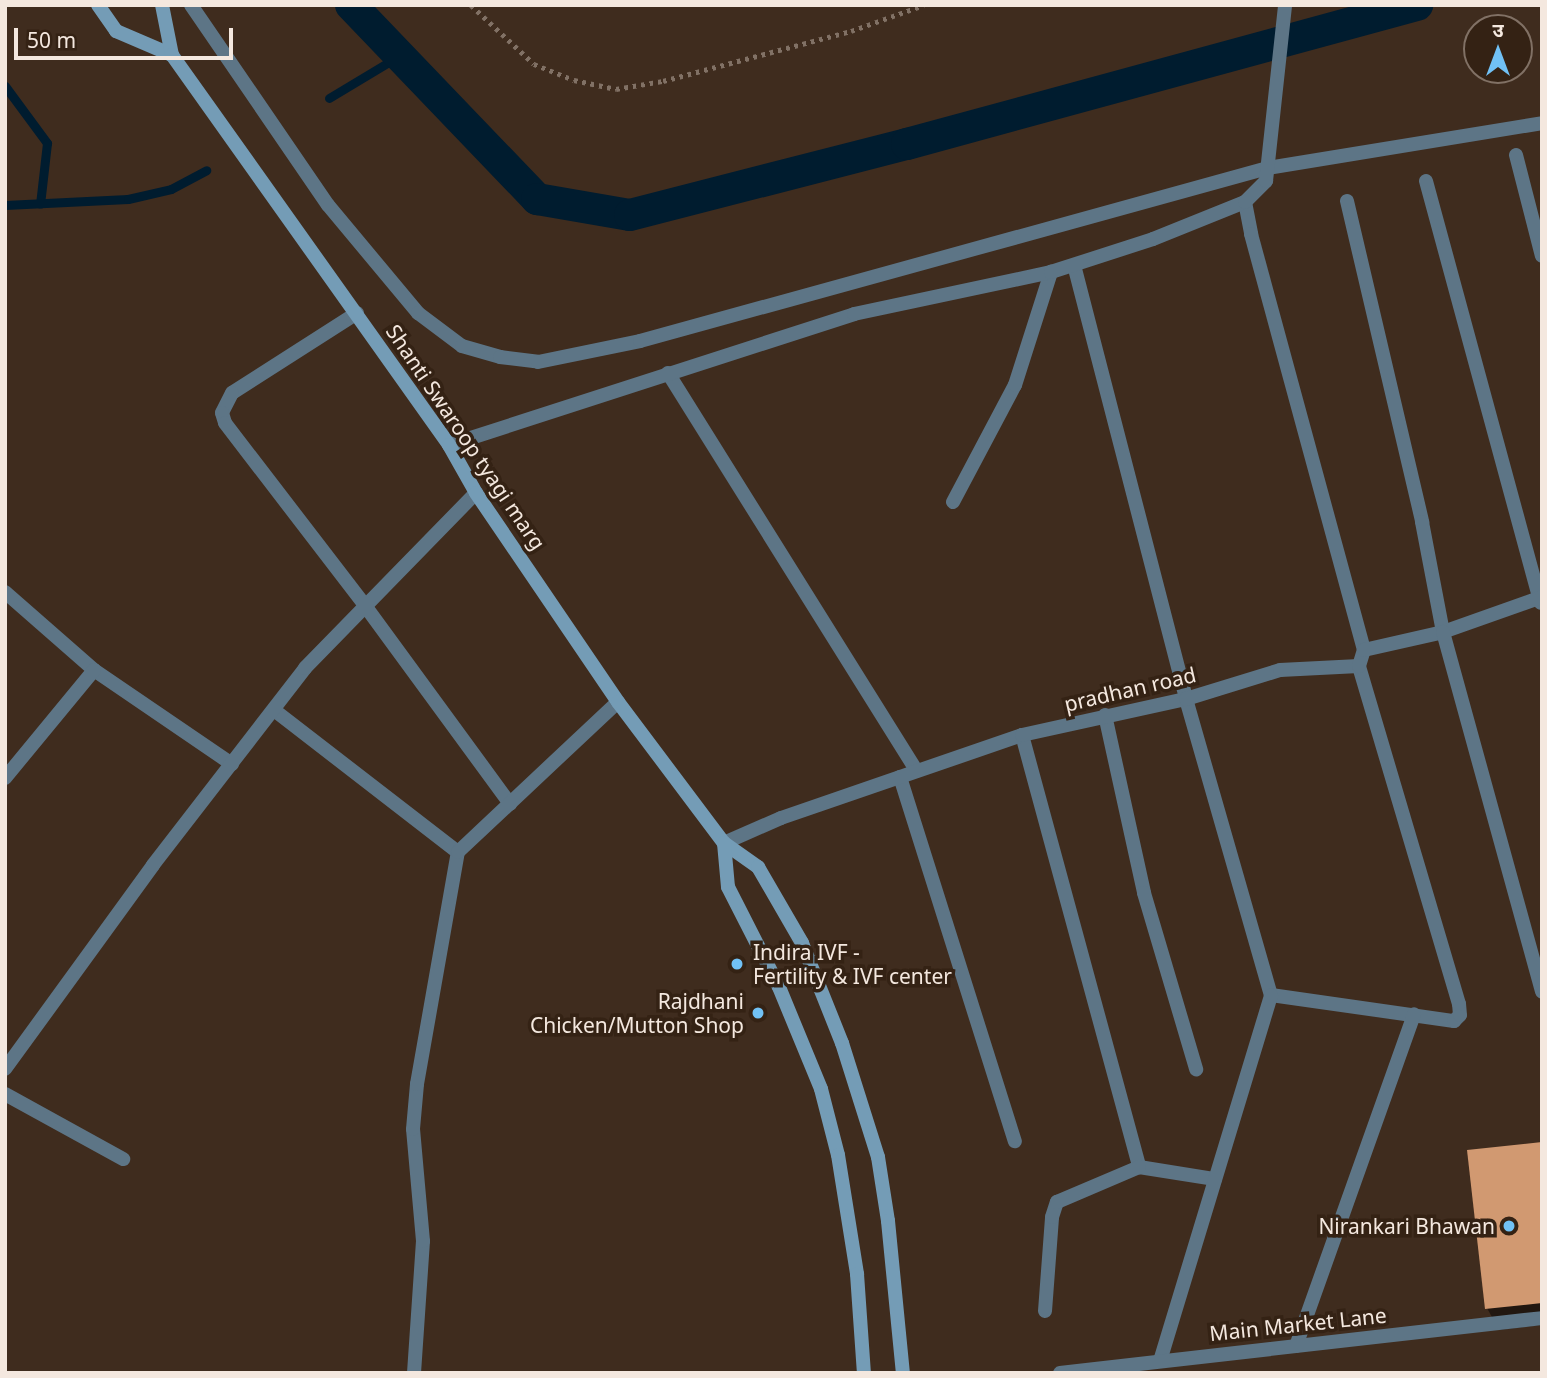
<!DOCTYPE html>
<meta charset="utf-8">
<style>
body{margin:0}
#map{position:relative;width:1547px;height:1378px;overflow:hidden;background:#3f2c1e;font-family:"Noto Sans","Noto Sans Devanagari",sans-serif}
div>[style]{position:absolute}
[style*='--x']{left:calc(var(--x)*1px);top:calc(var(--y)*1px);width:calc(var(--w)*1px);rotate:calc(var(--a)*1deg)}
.shadow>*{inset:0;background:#0007}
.stream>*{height:9px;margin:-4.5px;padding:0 4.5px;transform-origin:4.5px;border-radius:4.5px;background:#001c2f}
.canal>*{height:32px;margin:-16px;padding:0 16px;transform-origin:16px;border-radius:16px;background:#001c2f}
.building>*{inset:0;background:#d19971}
.path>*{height:4.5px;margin-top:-2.25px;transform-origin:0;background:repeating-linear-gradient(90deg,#817165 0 3.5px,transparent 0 8.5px)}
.service>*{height:14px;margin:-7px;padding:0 7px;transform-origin:7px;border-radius:7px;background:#5d7586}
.minor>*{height:14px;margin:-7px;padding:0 7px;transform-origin:7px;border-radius:7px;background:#5d7586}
.secondary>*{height:14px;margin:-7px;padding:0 7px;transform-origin:7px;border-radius:7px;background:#749cb6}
.dots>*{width:19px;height:19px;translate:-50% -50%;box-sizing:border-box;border:4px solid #342214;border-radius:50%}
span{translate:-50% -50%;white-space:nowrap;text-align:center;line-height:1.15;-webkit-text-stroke:7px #342214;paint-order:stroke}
.street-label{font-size:21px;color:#f4e8df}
.poi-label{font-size:21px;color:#f4e8df}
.left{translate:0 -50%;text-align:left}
.right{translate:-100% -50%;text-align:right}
.frame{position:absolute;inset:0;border:7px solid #f4e8df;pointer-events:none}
.north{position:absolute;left:1463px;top:14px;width:70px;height:70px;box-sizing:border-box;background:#342214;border:2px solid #817165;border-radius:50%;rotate:0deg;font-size:19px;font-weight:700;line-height:28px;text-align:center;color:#f4e8df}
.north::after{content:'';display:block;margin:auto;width:24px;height:32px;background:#71c1f5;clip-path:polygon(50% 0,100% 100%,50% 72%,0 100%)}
.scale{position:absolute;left:14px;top:28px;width:219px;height:32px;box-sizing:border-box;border:4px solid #f4e8df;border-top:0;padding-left:9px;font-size:21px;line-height:24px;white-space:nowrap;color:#f4e8df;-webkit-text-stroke:5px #342214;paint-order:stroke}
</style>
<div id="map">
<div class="shadow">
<div style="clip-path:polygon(1542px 1144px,1542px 1325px,1499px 1330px,1487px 1308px)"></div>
</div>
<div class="stream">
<div style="--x:5;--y:86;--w:71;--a:53.6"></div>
<div style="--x:47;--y:143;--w:61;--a:96.5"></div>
<div style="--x:329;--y:98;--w:82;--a:-31"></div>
<div style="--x:5;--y:205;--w:123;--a:-2.8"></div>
<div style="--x:128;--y:199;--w:44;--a:-13.1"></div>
<div style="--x:171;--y:189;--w:40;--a:-28"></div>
</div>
<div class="canal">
<div style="--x:351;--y:5;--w:269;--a:46.2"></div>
<div style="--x:537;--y:199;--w:94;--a:9.8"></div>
<div style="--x:630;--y:215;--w:286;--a:-14.4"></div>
<div style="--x:907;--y:144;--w:529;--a:-15.25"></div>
</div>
<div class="building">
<div style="clip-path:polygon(1542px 1142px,1542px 1303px,1485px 1309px,1467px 1150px)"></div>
</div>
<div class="path">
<div style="--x:471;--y:5;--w:86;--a:43.1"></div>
<div style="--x:534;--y:64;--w:43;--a:21.8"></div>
<div style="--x:574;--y:80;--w:43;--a:12.1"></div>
<div style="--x:616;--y:89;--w:48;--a:-9.7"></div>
<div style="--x:663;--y:81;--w:195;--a:-14.9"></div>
<div style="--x:851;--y:31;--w:77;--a:-19.6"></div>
</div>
<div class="service">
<div style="--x:191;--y:5;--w:242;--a:55.6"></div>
<div style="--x:328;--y:205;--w:141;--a:50.2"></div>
<div style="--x:418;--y:313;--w:55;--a:36.9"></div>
<div style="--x:462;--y:346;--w:40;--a:16"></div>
<div style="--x:500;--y:357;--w:38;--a:7"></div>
<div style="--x:538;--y:362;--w:104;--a:-11.6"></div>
<div style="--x:640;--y:341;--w:651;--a:-15.4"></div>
<div style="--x:1268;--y:168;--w:278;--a:-9.3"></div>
<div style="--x:1516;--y:155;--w:104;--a:75.6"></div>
<div style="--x:1426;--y:181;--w:437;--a:74.8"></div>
<div style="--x:1347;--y:201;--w:330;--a:76.8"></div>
<div style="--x:1422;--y:522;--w:112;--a:79.2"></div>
<div style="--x:1245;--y:202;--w:33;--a:79"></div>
<div style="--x:1251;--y:234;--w:431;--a:74.8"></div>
<div style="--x:1074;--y:265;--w:448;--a:75.5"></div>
<div style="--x:1186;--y:699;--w:308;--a:74"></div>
<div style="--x:1271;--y:995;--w:185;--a:8.1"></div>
<div style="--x:1454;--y:1021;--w:8;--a:-45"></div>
<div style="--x:1460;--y:1015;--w:11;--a:-95"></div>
<div style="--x:1459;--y:1004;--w:352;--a:-106.5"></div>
<div style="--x:668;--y:373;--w:469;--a:58"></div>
<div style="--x:953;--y:502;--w:132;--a:-62.1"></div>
<div style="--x:1015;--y:385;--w:119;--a:-72.3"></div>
<div style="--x:1105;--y:715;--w:182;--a:77.6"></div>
<div style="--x:1144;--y:893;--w:184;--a:73.5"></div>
<div style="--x:1022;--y:735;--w:448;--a:74.8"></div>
<div style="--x:1139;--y:1167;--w:77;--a:9"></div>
<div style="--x:900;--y:777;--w:382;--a:72.5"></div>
<div style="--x:724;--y:843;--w:62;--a:-23.7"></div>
<div style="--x:781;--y:818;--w:255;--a:-19"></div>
<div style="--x:1022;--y:735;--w:168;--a:-12.4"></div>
<div style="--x:1186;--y:699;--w:98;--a:-17.1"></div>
<div style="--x:1280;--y:670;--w:79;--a:-2.9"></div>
<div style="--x:1359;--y:666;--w:17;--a:-73"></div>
<div style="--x:1364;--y:650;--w:81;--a:-12.8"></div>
<div style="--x:1443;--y:632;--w:105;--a:-19.5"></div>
<div style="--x:1045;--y:1311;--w:94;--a:-85.7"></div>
<div style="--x:1052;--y:1217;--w:16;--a:-72"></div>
<div style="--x:1057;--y:1202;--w:89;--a:-23.1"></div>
<div style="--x:1296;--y:1346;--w:352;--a:-70.4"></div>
<div style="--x:1160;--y:1361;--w:382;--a:-73.1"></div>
</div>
<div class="minor">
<div style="--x:357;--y:313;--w:148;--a:147.4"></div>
<div style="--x:232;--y:393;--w:22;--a:117"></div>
<div style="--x:222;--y:413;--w:10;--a:73"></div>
<div style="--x:225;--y:423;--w:232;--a:52.5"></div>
<div style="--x:366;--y:607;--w:244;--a:53.8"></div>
<div style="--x:449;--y:445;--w:426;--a:-17.9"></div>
<div style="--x:854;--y:314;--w:201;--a:-12"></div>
<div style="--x:1051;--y:272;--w:107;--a:-17.9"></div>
<div style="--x:1153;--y:239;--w:99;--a:-21.9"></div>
<div style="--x:1245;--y:202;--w:30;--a:-45"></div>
<div style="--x:1266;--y:181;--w:177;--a:-83.8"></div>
<div style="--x:5;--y:592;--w:118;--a:41.2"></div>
<div style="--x:94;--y:670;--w:167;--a:34.3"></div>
<div style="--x:1443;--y:632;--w:373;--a:74.6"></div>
<div style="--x:274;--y:710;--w:232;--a:37.7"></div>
<div style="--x:5;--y:778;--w:140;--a:-50.5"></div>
<div style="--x:5;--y:1069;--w:252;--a:-54"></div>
<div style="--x:153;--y:865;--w:249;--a:-52.3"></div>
<div style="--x:305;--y:668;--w:245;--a:-45.7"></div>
<div style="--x:5;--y:1094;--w:135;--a:28.8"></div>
<div style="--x:414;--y:1373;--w:132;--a:-86.1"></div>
<div style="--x:423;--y:1241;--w:112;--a:-95.1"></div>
<div style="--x:413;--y:1129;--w:45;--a:-84.9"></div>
<div style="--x:417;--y:1084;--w:236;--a:-80"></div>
<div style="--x:458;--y:852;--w:219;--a:-43.2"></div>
<div style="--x:1060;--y:1373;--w:485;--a:-6.5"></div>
</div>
<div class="secondary">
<div style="--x:98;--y:5;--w:32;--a:55"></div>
<div style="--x:116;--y:31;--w:61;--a:23.2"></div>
<div style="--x:162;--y:5;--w:51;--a:78.7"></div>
<div style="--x:172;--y:55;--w:478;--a:54.6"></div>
<div style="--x:449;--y:445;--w:55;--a:60.6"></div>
<div style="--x:476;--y:493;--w:253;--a:55.8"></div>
<div style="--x:618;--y:702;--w:176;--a:53.1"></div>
<div style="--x:724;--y:843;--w:42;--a:35.2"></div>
<div style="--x:758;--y:867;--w:88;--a:59.9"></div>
<div style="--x:802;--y:943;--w:108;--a:68.2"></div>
<div style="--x:842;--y:1043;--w:120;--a:72.5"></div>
<div style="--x:878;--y:1157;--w:65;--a:81.1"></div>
<div style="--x:888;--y:1221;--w:153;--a:84.4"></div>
<div style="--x:724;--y:843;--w:44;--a:84.8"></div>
<div style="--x:728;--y:887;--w:112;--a:63"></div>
<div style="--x:779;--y:987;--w:110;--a:67.6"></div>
<div style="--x:821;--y:1089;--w:68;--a:75.6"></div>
<div style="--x:838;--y:1155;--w:121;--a:80.9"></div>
<div style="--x:857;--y:1274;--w:99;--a:86"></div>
</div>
<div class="dots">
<div style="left:737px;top:964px;background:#71c1f5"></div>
<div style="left:758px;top:1013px;background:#71c1f5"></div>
<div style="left:1509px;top:1226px;background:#71c1f5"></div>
</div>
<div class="street-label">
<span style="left:466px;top:437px;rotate:56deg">Shanti Swaroop tyagi marg</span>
<span style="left:1130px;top:689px;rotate:-13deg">pradhan road</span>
<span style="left:1298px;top:1324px;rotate:-6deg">Main Market Lane</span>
</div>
<div class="poi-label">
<span class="left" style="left:753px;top:964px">Indira IVF -<br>Fertility &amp; IVF center</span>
<span class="right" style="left:744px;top:1013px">Rajdhani<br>Chicken/Mutton Shop</span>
<span class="right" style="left:1495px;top:1226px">Nirankari Bhawan</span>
</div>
<div class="frame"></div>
<div class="north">उ</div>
<div class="scale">50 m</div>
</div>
